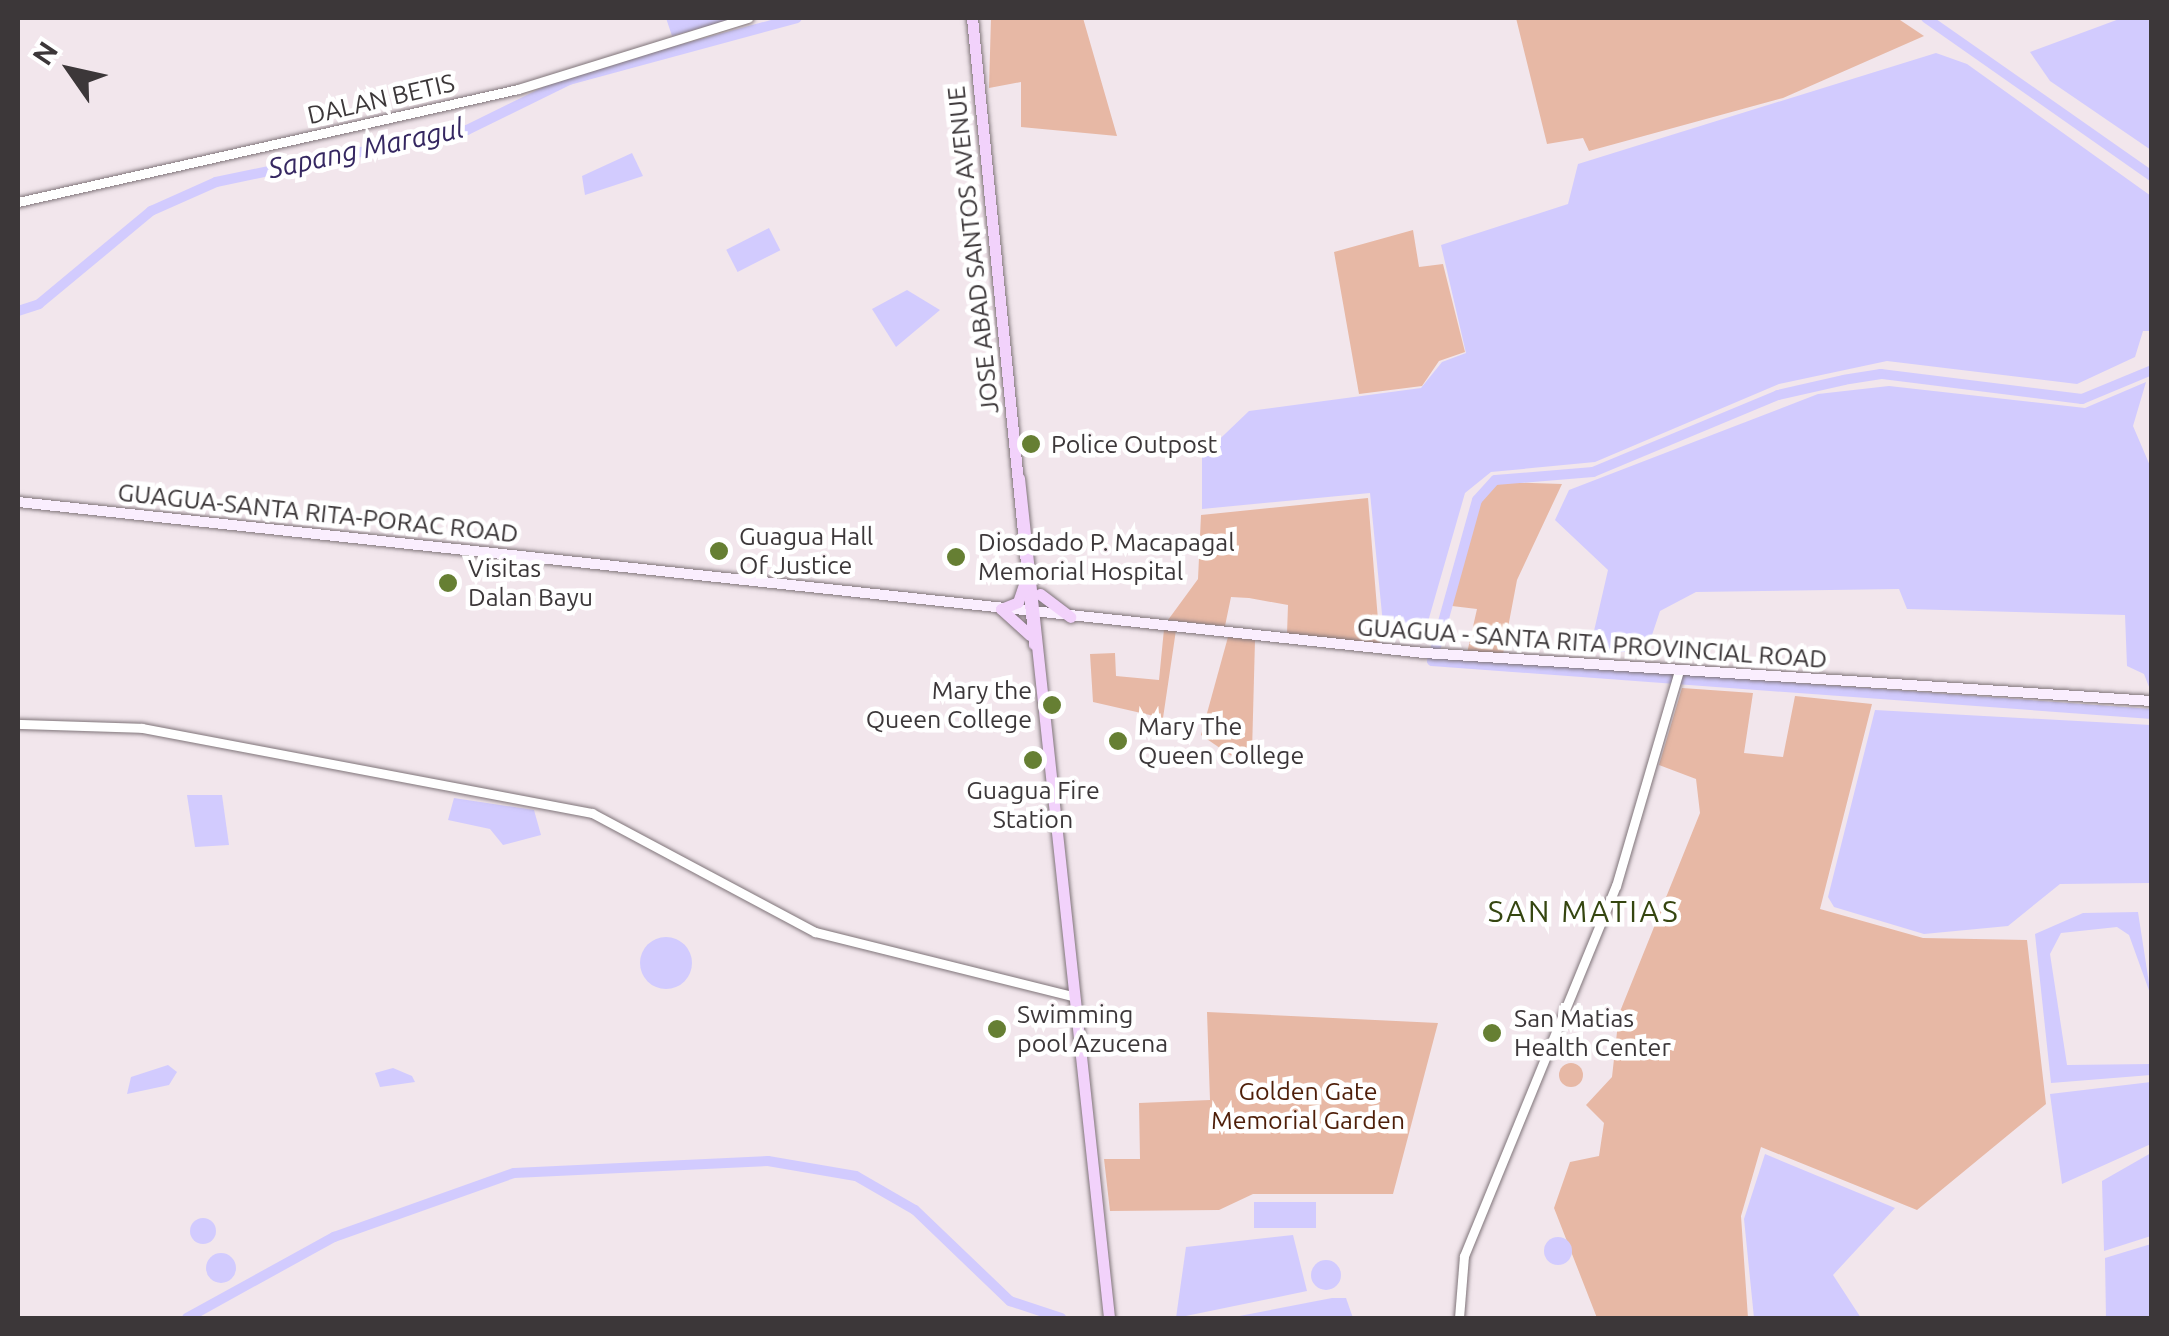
<!DOCTYPE html>
<style>
body{margin:0}
#map{position:relative;width:2169px;height:1336px;overflow:hidden;background:#f2e6ec;font-family:Ubuntu,sans-serif}
div>[style]{position:absolute}
[style*='--x']{left:calc(var(--x)*1px);top:calc(var(--y)*1px);width:calc(var(--w)*1px);rotate:calc(var(--a)*1deg)}
.green>*{inset:0;background:#e7b8a5}
.round{border-radius:50%}
.water>*{inset:0;background:#d2cbfe;transform-origin:0 0}
.river>*{height:10px;margin:-5px;padding:0 5px;transform-origin:5px;border-radius:5px;background:#d2cbfe}
.roads{filter:drop-shadow(0 0 2px #7f7479) drop-shadow(0 0 2px #7f7479)}
.tertiary>*{height:9px;margin:-4.5px;padding:0 4.5px;transform-origin:4.5px;border-radius:4.5px;background:#fff}
.secondary>*{height:10px;margin:-5px;padding:0 5px;transform-origin:5px;border-radius:5px;background:#faeefe}
.trunk>*{height:11px;margin:-5.5px;padding:0 5.5px;transform-origin:5.5px;border-radius:5.5px;background:#f2d2fb}
.dots>*{width:28px;height:28px;translate:-50% -50%;box-sizing:border-box;border:5px solid #fff;border-radius:50%}
span{translate:-50% -50%;white-space:nowrap;text-align:center;line-height:1.15;-webkit-text-stroke:9px #fff;paint-order:stroke}
.street-label{font-size:25px;color:#3c3739}
.poi-label{font-size:25px;color:#3c3739}
.left{translate:0 -50%;text-align:left}
.right{translate:-100% -50%;text-align:right}
.park-label{font-size:25px;color:#4e1e09}
.water-label{font-size:28px;color:#352761;font-style:italic}
.quarter-label{font-size:30px;color:#354610;letter-spacing:2.5px}
.frame{position:absolute;inset:0;border:20px solid #3c3739;pointer-events:none}
.north{position:absolute;left:20px;top:20px;width:100px;height:100px;-webkit-text-stroke:8px #fff;paint-order:stroke;rotate:304deg;font-size:28px;font-weight:700;line-height:40px;text-align:center;color:#3c3739}
.north::after{content:'';display:block;margin:auto;width:35px;height:45px;background:#3c3739;clip-path:polygon(50% 0,100% 100%,50% 72%,0 100%)}
</style>
<div id="map">
<div class="green">
<div style="clip-path:polygon(991px 18px,1083px 18px,1117px 136px,1021px 127px,1021px 82px,989px 88px)"></div>
<div style="clip-path:polygon(1516px 18px,1897px 18px,1924px 36px,1783px 98px,1589px 151px,1583px 138px,1547px 144px)"></div>
<div style="clip-path:polygon(1413px 230px,1419px 267px,1443px 264px,1465px 352px,1439px 361px,1422px 386px,1359px 394px,1334px 252px)"></div>
<div style="clip-path:polygon(1496px 482px,1562px 484px,1517px 580px,1503px 654px,1467px 653px,1477px 609px,1452px 606px,1479px 502px)"></div>
<div style="clip-path:polygon(1368px 498px,1380px 644px,1287px 634px,1288px 605px,1249px 598px,1231px 597px,1225px 626px,1168px 620px,1198px 579px,1201px 515px)"></div>
<div style="clip-path:polygon(1164px 629px,1176px 630px,1163px 718px,1093px 702px,1090px 654px,1115px 653px,1116px 676px,1159px 680px)"></div>
<div style="clip-path:polygon(1228px 637px,1255px 640px,1252px 752px,1233px 757px,1201px 735px)"></div>
<div style="clip-path:polygon(1682px 688px,1753px 693px,1744px 753px,1783px 757px,1795px 696px,1872px 704px,1820px 909px,1923px 938px,2027px 940px,2046px 1104px,1917px 1210px,1761px 1147px,1741px 1216px,1748px 1318px,1597px 1318px,1554px 1208px,1570px 1162px,1599px 1156px,1604px 1123px,1586px 1105px,1612px 1077px,1619px 1014px,1700px 813px,1696px 779px,1659px 765px)"></div>
<div style="clip-path:polygon(1207px 1012px,1438px 1023px,1393px 1194px,1253px 1194px,1219px 1210px,1110px 1211px,1104px 1159px,1140px 1159px,1139px 1103px,1210px 1100px)"></div>
<div class="round" style="left:1559px;top:1063px;width:24px;height:24px"></div>
</div>
<div class="water">
<div style="clip-path:polygon(666px 18px,737px 18px,672px 36px)"></div>
<div style="clip-path:polygon(2122px 18px,2151px 18px,2151px 150px,2050px 81px,2030px 52px)"></div>
<div style="clip-path:polygon(1936px 53px,1967px 64px,2151px 196px,2151px 331px,2143px 331px,2135px 357px,2077px 384px,1887px 361px,1779px 384px,1595px 462px,1491px 472px,1465px 493px,1423px 639px,1384px 634px,1370px 493px,1202px 509px,1202px 456px,1249px 411px,1421px 388px,1442px 362px,1466px 353px,1441px 245px,1568px 204px,1578px 164px)"></div>
<div style="clip-path:polygon(632px 153px,643px 176px,585px 195px,582px 176px)"></div>
<div style="left:769px;top:228px;width:25px;height:48px;rotate:63deg"></div>
<div style="clip-path:polygon(907px 290px,940px 310px,896px 347px,872px 309px)"></div>
<div style="clip-path:polygon(2146px 382px,2133px 426px,2151px 468px,2151px 692px,2144px 674px,2127px 666px,2125px 615px,1907px 609px,1899px 589px,1696px 592px,1660px 611px,1647px 650px,1611px 653px,1594px 631px,1608px 570px,1555px 520px,1569px 490px,1818px 394px,1889px 386px,2085px 408px)"></div>
<div style="clip-path:polygon(1875px 710px,2151px 725px,2151px 883px,2060px 884px,2008px 926px,1924px 934px,1834px 907px,1828px 897px)"></div>
<div style="clip-path:polygon(222px 795px,229px 845px,195px 847px,187px 795px)"></div>
<div style="clip-path:polygon(454px 798px,534px 810px,541px 835px,503px 845px,490px 829px,448px 820px)"></div>
<div style="clip-path:polygon(2138px 912px,2151px 996px,2129px 935px,2117px 927px,2061px 933px,2050px 954px,2067px 1065px,2151px 1064px,2151px 1075px,2051px 1083px,2035px 934px,2083px 913px)"></div>
<div class="round" style="left:640px;top:937px;width:52px;height:52px"></div>
<div style="clip-path:polygon(168px 1065px,177px 1072px,169px 1085px,127px 1094px,131px 1077px)"></div>
<div style="clip-path:polygon(393px 1068px,412px 1076px,415px 1082px,380px 1087px,375px 1073px)"></div>
<div style="clip-path:polygon(2151px 1082px,2151px 1144px,2062px 1184px,2050px 1094px)"></div>
<div style="clip-path:polygon(2151px 1153px,2151px 1236px,2104px 1251px,2102px 1181px)"></div>
<div style="clip-path:polygon(1765px 1154px,1895px 1208px,1833px 1275px,1861px 1318px,1754px 1318px,1744px 1219px)"></div>
<div style="left:1254px;top:1202px;width:62px;height:26px"></div>
<div class="round" style="left:190px;top:1218px;width:26px;height:26px"></div>
<div style="clip-path:polygon(1293px 1235px,1307px 1291px,1176px 1318px,1186px 1247px)"></div>
<div class="round" style="left:1544px;top:1237px;width:28px;height:28px"></div>
<div style="clip-path:polygon(2151px 1244px,2151px 1318px,2106px 1318px,2105px 1258px)"></div>
<div class="round" style="left:206px;top:1253px;width:30px;height:30px"></div>
<div class="round" style="left:1311px;top:1260px;width:30px;height:30px"></div>
<div style="clip-path:polygon(1332px 1298px,1346px 1298px,1353px 1318px,1229px 1318px)"></div>
</div>
<div class="river">
<div style="--x:1926;--y:18;--w:276;--a:35"></div>
<div style="--x:18;--y:311;--w:22;--a:-18"></div>
<div style="--x:39;--y:304;--w:146;--a:-39.7"></div>
<div style="--x:151;--y:211;--w:71;--a:-24"></div>
<div style="--x:216;--y:182;--w:256;--a:-11.7"></div>
<div style="--x:467;--y:130;--w:114;--a:-26.1"></div>
<div style="--x:569;--y:80;--w:236;--a:-15.2"></div>
<div style="--x:2152;--y:370;--w:76;--a:157.5"></div>
<div style="--x:2082;--y:399;--w:203;--a:-172.9"></div>
<div style="--x:1881;--y:374;--w:37;--a:171"></div>
<div style="--x:1844;--y:380;--w:68;--a:167.2"></div>
<div style="--x:1778;--y:395;--w:200;--a:157.4"></div>
<div style="--x:1593;--y:472;--w:98;--a:175.3"></div>
<div style="--x:1495;--y:480;--w:27;--a:132"></div>
<div style="--x:1477;--y:500;--w:167;--a:105.6"></div>
<div style="--x:1432;--y:661;--w:722;--a:4.21"></div>
<div style="--x:187;--y:1318;--w:168;--a:-28.9"></div>
<div style="--x:334;--y:1237;--w:191;--a:-19.6"></div>
<div style="--x:514;--y:1173;--w:254;--a:-2.7"></div>
<div style="--x:768;--y:1161;--w:89;--a:9.7"></div>
<div style="--x:856;--y:1176;--w:68;--a:30"></div>
<div style="--x:915;--y:1210;--w:132;--a:43.8"></div>
<div style="--x:1010;--y:1301;--w:54;--a:18.4"></div>
</div>
<div class="roads">
<div class="tertiary">
<div style="--x:18;--y:202;--w:513;--a:-12.73"></div>
<div style="--x:518;--y:89;--w:241;--a:-17.2"></div>
<div style="--x:18;--y:724;--w:124;--a:1.8"></div>
<div style="--x:142;--y:728;--w:458;--a:10.7"></div>
<div style="--x:592;--y:813;--w:253;--a:28.1"></div>
<div style="--x:815;--y:932;--w:265;--a:14"></div>
<div style="--x:1459;--y:1318;--w:62;--a:-85.4"></div>
<div style="--x:1464;--y:1256;--w:400;--a:-67.7"></div>
<div style="--x:1616;--y:886;--w:224;--a:-73.7"></div>
</div>
<div class="secondary">
<div style="--x:18;--y:502;--w:1415;--a:6.13"></div>
<div style="--x:1425;--y:653;--w:729;--a:3.78"></div>
</div>
<div class="trunk">
<div style="--x:972;--y:18;--w:629;--a:84.34"></div>
<div style="--x:1019;--y:478;--w:845;--a:83.88"></div>
<div style="--x:1040;--y:594;--w:38;--a:37"></div>
<div style="--x:1001;--y:609;--w:39;--a:42"></div>
<div style="--x:1001;--y:609;--w:18;--a:-22"></div>
<div style="--x:1018;--y:602;--w:21;--a:-71"></div>
</div>
</div>
<div class="dots">
<div style="left:1031px;top:444px;background:#667f33"></div>
<div style="left:719px;top:551px;background:#667f33"></div>
<div style="left:956px;top:557px;background:#667f33"></div>
<div style="left:448px;top:583px;background:#667f33"></div>
<div style="left:1052px;top:705px;background:#667f33"></div>
<div style="left:1118px;top:741px;background:#667f33"></div>
<div style="left:1033px;top:760px;background:#667f33"></div>
<div style="left:997px;top:1029px;background:#667f33"></div>
<div style="left:1492px;top:1033px;background:#667f33"></div>
</div>
<div class="street-label">
<span style="left:381px;top:99px;rotate:-13deg">DALAN BETIS</span>
<span style="left:973px;top:250px;rotate:-96deg">JOSE ABAD SANTOS AVENUE</span>
<span style="left:318px;top:513px;rotate:6deg">GUAGUA-SANTA RITA-PORAC ROAD</span>
<span style="left:1592px;top:643px;rotate:4deg">GUAGUA - SANTA RITA PROVINCIAL ROAD</span>
</div>
<div class="poi-label">
<span class="left" style="left:1051px;top:444px">Police Outpost</span>
<span class="left" style="left:739px;top:551px">Guagua Hall<br>Of Justice</span>
<span class="left" style="left:978px;top:557px">Diosdado P. Macapagal<br>Memorial Hospital</span>
<span class="left" style="left:468px;top:583px">Visitas<br>Dalan Bayu</span>
<span class="right" style="left:1032px;top:705px">Mary the<br>Queen College</span>
<span class="left" style="left:1138px;top:741px">Mary The<br>Queen College</span>
<span style="left:1033px;top:805px">Guagua Fire<br>Station</span>
<span class="left" style="left:1017px;top:1029px">Swimming<br>pool Azucena</span>
<span class="left" style="left:1514px;top:1033px">San Matias<br>Health Center</span>
</div>
<div class="park-label">
<span style="left:1308px;top:1106px">Golden Gate<br>Memorial Garden</span>
</div>
<div class="water-label">
<span style="left:366px;top:148px;rotate:-12deg">Sapang Maragul</span>
</div>
<div class="quarter-label">
<span style="left:1584px;top:911px">SAN MATIAS</span>
</div>
<div class="frame"></div>
<div class="north">N</div>
</div>
